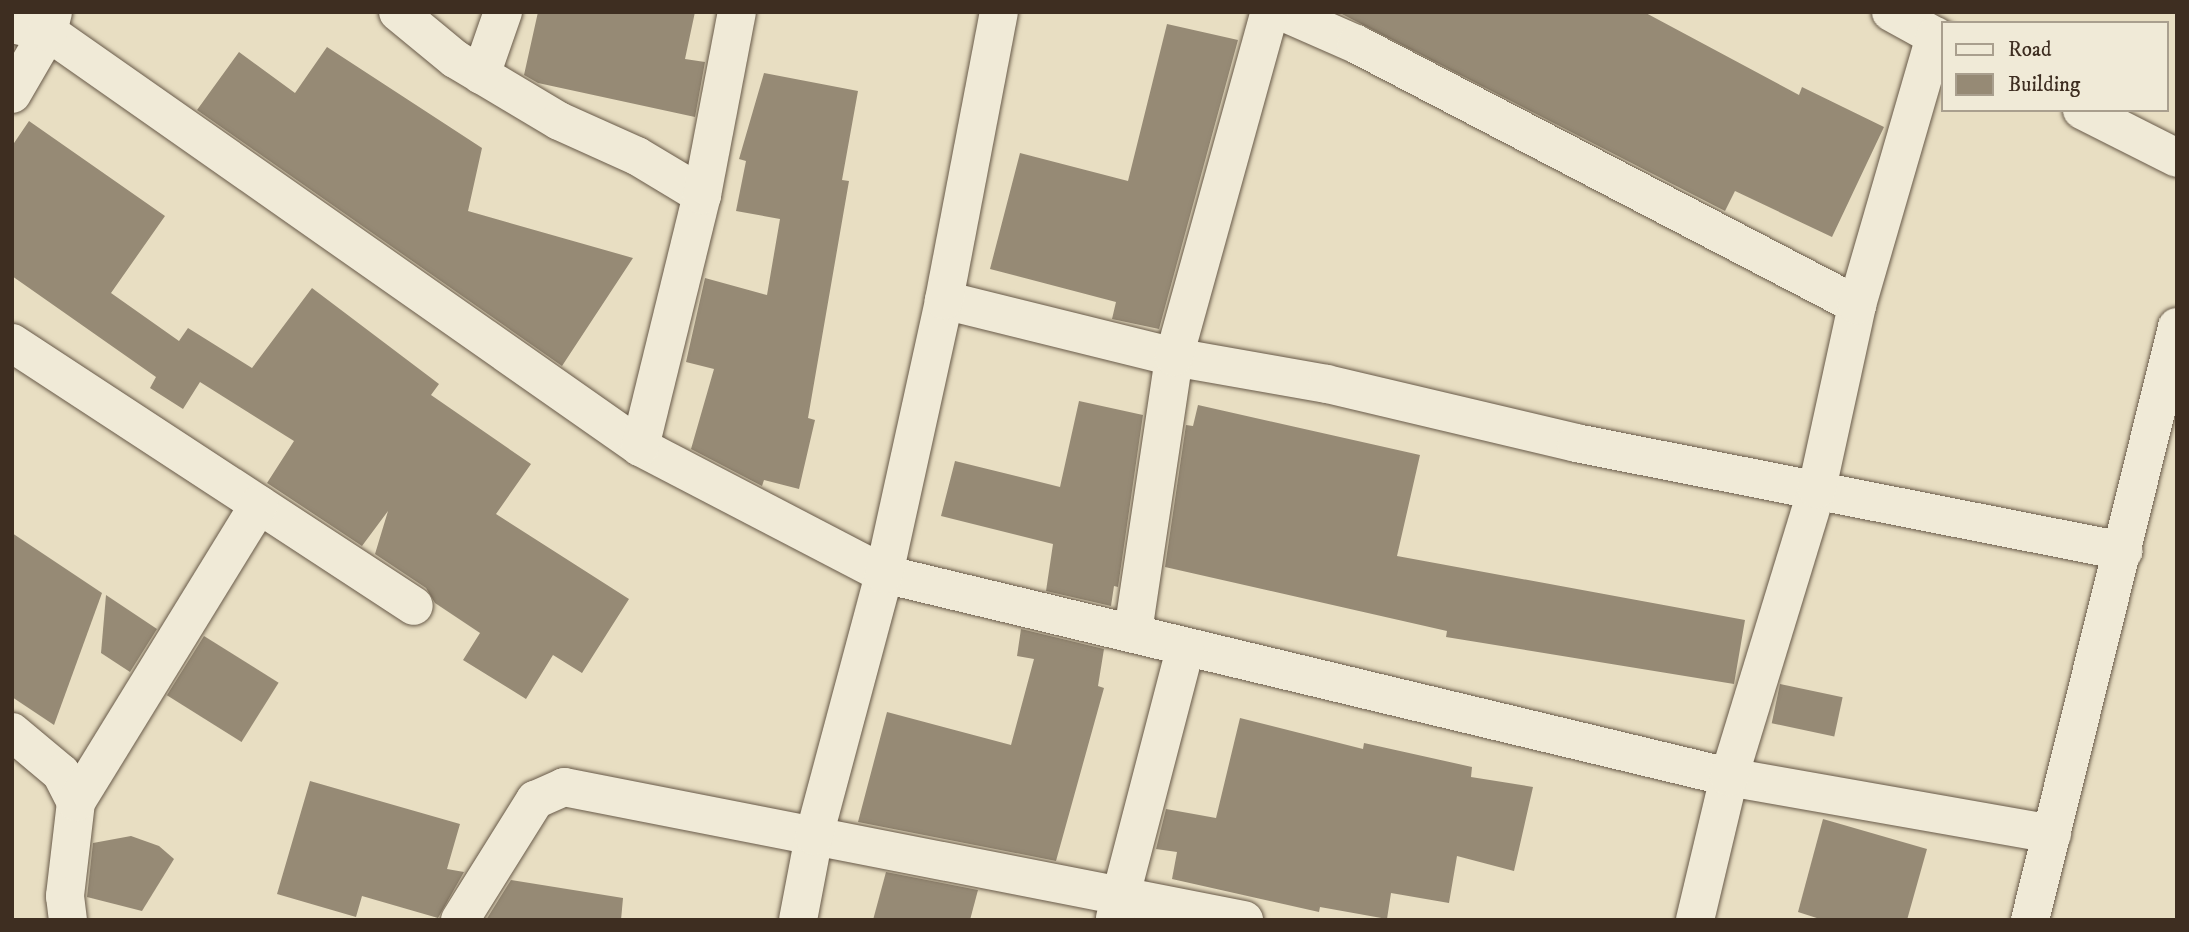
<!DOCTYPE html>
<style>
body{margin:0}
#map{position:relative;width:2189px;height:932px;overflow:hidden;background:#e8dec2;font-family:"IM FELL DW Pica",serif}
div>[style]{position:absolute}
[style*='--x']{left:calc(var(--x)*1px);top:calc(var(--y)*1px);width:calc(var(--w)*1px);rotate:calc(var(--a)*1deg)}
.building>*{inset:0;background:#968a75;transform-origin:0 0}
.roads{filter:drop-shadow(0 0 2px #685a49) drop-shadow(0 0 2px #685a49)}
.minor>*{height:38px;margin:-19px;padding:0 19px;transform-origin:19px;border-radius:19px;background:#f0ead7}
span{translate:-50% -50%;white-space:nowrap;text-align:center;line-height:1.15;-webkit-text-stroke:7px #f0ead7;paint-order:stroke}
.frame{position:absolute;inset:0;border:14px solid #3e2e21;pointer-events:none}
.legend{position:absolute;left:1941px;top:21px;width:228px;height:91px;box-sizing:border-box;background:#f0ead7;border:2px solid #a99f8e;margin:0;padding:9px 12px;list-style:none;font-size:21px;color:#3e2e21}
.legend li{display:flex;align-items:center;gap:14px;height:35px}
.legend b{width:35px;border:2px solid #a99f8e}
</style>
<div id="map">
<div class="building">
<div style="clip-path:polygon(538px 12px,695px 12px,685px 59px,705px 62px,695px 117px,538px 83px,524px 75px)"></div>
<div style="clip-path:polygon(1338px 12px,1644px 12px,1799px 95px,1802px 87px,1884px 127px,1832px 237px,1735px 191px,1725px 211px)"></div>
<div style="clip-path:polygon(1167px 24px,1238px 40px,1159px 329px,1112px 319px,1116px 302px,990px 269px,1020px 153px,1128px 181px)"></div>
<div style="clip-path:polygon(327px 47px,482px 148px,468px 211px,633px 258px,562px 366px,197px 110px,239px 52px,295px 93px)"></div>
<div style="clip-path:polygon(764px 73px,858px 91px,842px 180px,849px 181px,808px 418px,815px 420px,799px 489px,764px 480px,762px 486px,691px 449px,714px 369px,686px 362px,705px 278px,767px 295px,780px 219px,736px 211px,746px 161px,739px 159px)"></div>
<div style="clip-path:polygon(29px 121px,165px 216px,111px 293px,179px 341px,188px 328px,252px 368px,312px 288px,439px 384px,431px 395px,531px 464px,496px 514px,629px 599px,582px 673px,553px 655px,526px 699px,463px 660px,480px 633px,435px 603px,426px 588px,375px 554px,388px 511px,362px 546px,267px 483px,294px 441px,200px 382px,183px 409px,150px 388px,156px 377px,12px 276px,12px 146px)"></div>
<div style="clip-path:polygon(1079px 401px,1143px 415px,1118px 587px,1114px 586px,1111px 606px,1046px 591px,1053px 544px,941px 516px,955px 461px,1060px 487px)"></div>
<div style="clip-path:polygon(1198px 405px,1420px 455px,1397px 556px,1745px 620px,1734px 684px,1446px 637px,1447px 631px,1165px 567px,1186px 425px,1193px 426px)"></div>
<div style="clip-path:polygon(12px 533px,102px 593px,54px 725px,12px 697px)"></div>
<div style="clip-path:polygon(106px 595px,157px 629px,130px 672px,101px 653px)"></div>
<div style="clip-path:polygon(1021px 629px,1104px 649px,1098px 686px,1104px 688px,1056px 861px,858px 822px,887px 712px,1011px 745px,1034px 659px,1017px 656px)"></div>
<div style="left:204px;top:636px;width:88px;height:70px;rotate:32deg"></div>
<div style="left:1780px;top:684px;width:64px;height:40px;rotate:12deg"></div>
<div style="clip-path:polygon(1240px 718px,1363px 749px,1364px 743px,1472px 767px,1471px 777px,1533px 787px,1514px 871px,1457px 856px,1449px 903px,1391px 893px,1387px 919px,1320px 907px,1319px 912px,1172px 879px,1177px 852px,1156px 849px,1166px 809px,1216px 818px)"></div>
<div style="clip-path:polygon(310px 781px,460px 824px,447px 869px,464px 872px,438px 918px,362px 896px,356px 917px,277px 894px)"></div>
<div style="clip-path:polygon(1823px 819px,1927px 849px,1907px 920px,1823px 920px,1798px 912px)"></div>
<div style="clip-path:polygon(131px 836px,159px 846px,174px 859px,142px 911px,87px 897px,93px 843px)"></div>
<div style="clip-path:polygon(886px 872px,978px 890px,970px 920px,873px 920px)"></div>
<div style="clip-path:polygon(511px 880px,623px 898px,621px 920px,486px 920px)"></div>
</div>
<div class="roads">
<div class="minor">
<div style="--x:398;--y:12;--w:74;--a:39.5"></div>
<div style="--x:455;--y:59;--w:121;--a:30.8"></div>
<div style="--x:559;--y:121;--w:85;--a:24.2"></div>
<div style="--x:637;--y:156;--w:76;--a:31"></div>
<div style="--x:1283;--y:12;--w:80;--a:23.7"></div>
<div style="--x:1356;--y:44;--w:565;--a:27.52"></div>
<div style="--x:1891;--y:12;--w:58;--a:28.8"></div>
<div style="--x:12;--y:24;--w:37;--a:13"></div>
<div style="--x:48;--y:32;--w:723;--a:35.03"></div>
<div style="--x:640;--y:447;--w:275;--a:27.5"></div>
<div style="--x:884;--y:574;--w:869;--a:13.51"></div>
<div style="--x:1729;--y:777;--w:328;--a:10"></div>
<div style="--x:481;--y:75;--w:67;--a:-70.8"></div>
<div style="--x:12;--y:94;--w:72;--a:-59.9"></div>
<div style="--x:48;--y:32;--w:21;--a:-76"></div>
<div style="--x:2082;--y:110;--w:106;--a:26.8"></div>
<div style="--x:944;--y:300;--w:237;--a:13.9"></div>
<div style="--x:1174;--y:357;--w:155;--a:10"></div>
<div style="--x:1327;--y:384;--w:256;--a:13.3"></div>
<div style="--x:1576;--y:443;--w:558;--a:11.17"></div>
<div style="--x:12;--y:343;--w:480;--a:33.2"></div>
<div style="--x:640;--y:447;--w:260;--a:-76.2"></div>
<div style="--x:702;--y:195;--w:186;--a:-79.2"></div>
<div style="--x:1133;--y:632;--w:278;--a:-81.5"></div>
<div style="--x:1174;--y:357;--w:358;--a:-74.5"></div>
<div style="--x:12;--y:732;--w:64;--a:39.9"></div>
<div style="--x:61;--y:773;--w:33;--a:63"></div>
<div style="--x:76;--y:802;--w:95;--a:96.7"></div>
<div style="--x:65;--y:896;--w:24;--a:83"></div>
<div style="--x:76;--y:802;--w:349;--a:-58.4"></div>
<div style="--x:1115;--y:918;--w:278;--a:-75.4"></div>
<div style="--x:460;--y:920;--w:142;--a:-58"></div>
<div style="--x:535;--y:800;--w:32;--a:-24"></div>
<div style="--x:564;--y:787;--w:693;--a:11.07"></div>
<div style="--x:798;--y:920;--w:86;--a:-79.2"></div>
<div style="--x:814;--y:836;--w:271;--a:-75"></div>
<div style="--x:884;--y:574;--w:280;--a:-77.6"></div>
<div style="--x:944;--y:300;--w:293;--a:-79.2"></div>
<div style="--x:1695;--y:920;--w:147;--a:-76.6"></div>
<div style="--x:1729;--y:777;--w:301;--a:-73"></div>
<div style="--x:1817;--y:489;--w:188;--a:-77.7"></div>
<div style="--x:1857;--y:305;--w:280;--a:-73.8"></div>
<div style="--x:2030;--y:920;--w:611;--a:-76.08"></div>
</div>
</div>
<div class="frame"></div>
<ul class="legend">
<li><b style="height:9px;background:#f0ead7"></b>Road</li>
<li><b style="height:19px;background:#968a75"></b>Building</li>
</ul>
</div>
